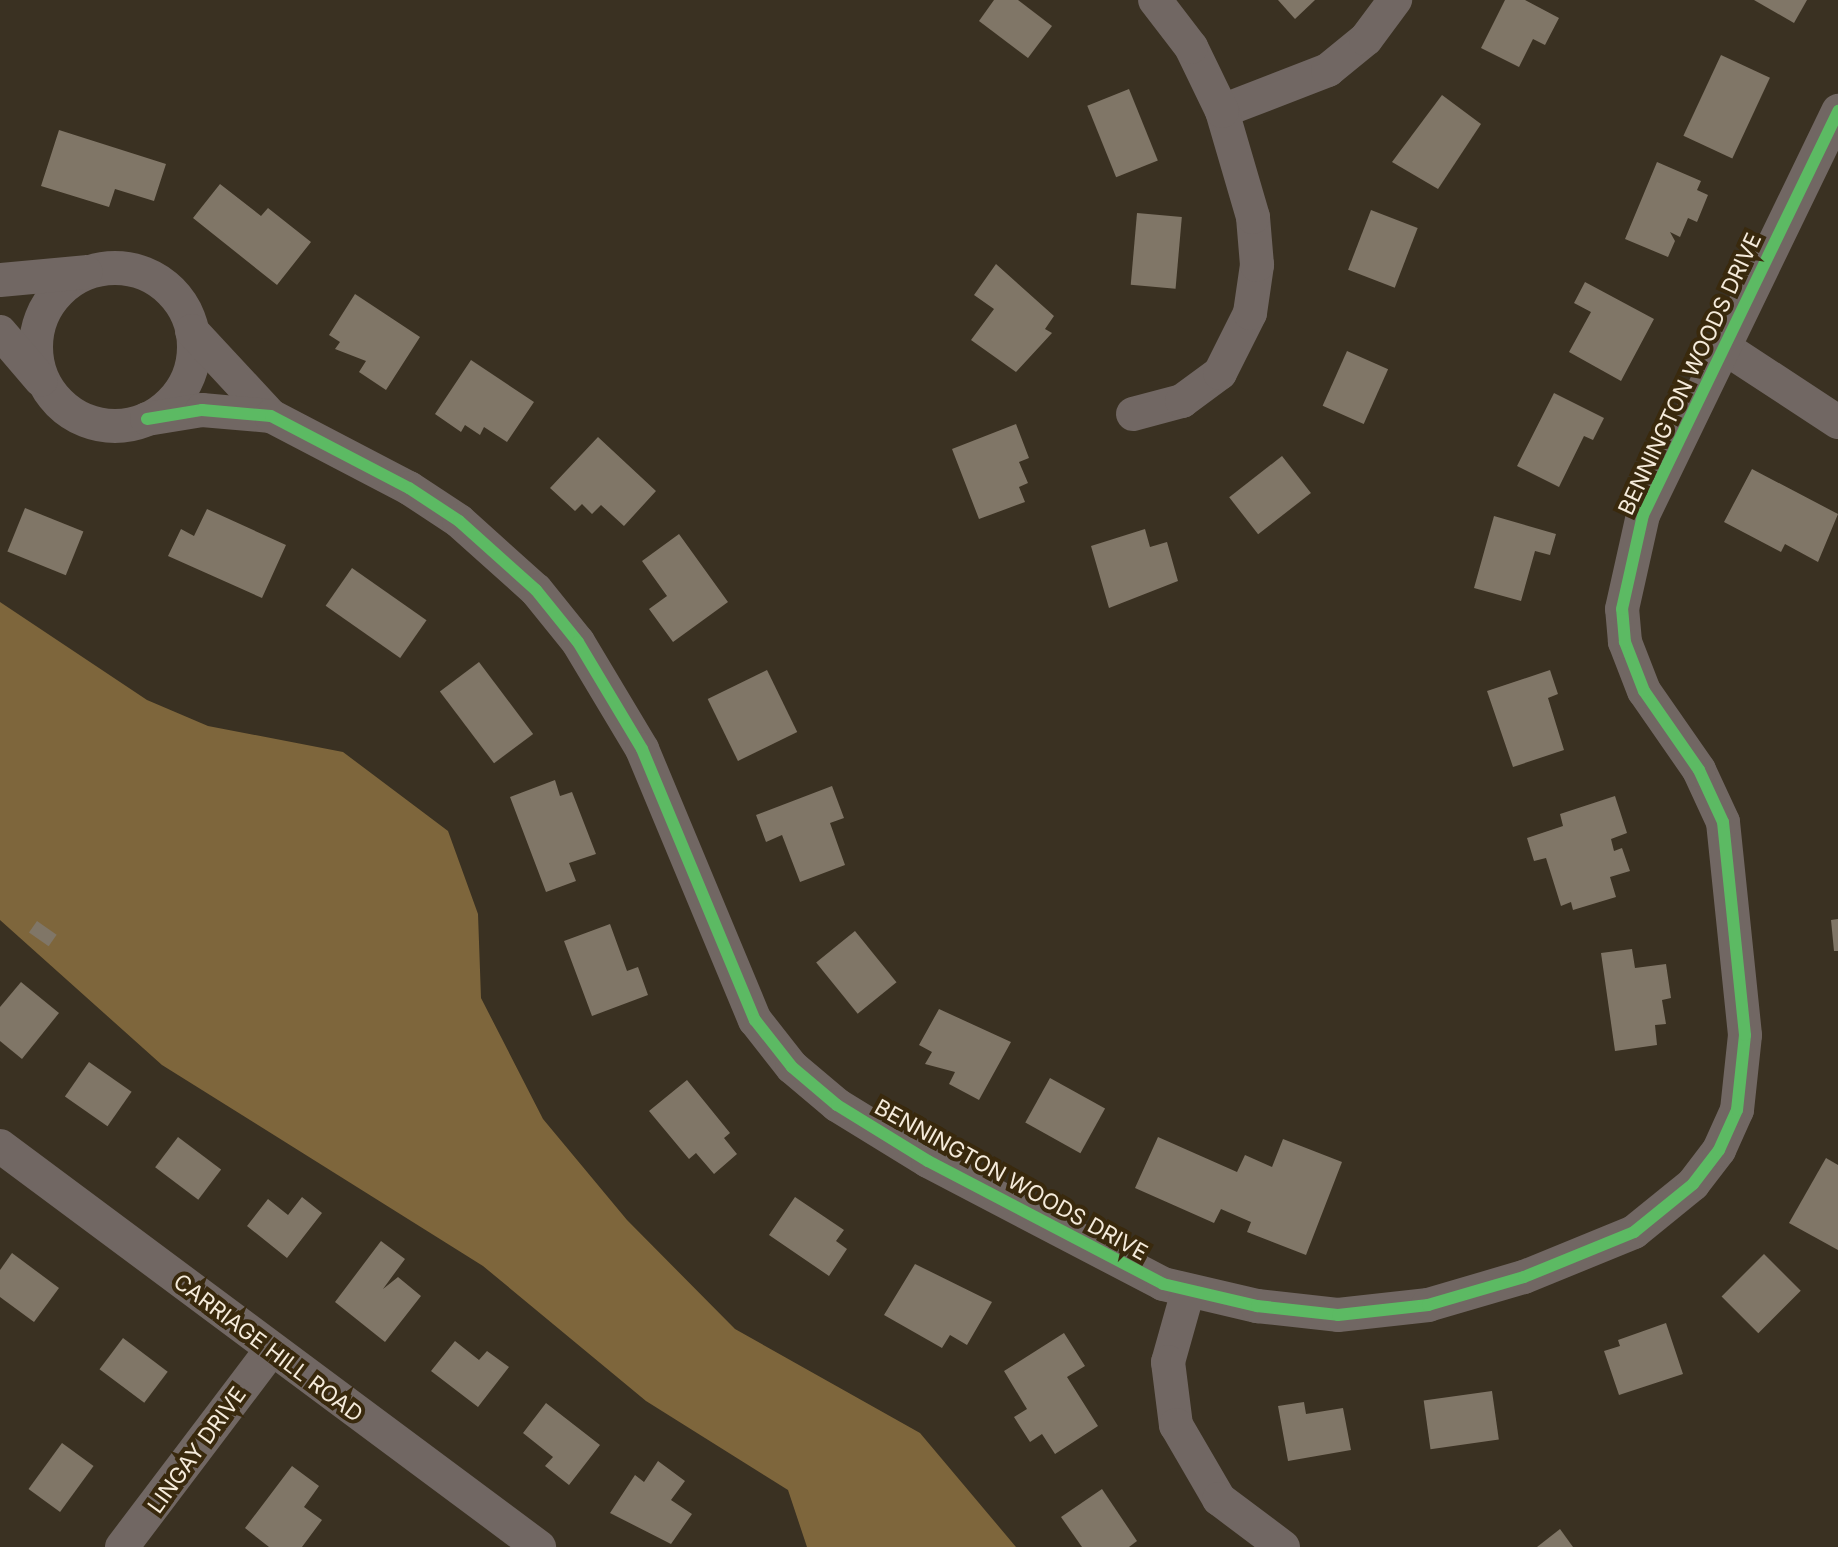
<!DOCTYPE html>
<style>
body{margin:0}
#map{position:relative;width:1838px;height:1547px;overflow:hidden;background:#3a3122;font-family:Inter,sans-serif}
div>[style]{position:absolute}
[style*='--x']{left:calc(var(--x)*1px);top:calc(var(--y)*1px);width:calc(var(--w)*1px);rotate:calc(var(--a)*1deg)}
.forest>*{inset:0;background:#7e663c}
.building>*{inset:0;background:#807667;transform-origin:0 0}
.minor>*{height:34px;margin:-17px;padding:0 17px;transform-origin:17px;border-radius:17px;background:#716763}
.minor>.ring{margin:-17px;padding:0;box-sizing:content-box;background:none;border:34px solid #716763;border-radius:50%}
.cycleway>*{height:12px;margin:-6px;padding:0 6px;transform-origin:6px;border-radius:6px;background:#5cba63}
span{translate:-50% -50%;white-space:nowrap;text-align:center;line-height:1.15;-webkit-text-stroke:8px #39290d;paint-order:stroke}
.street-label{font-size:22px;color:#f5ebdb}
</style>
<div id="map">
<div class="forest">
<div style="clip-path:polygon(0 602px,147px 700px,208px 726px,343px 752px,448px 831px,478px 914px,481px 998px,543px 1119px,627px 1220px,735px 1329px,920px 1433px,1016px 1547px,807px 1547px,788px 1490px,646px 1401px,483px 1266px,162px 1065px,0 920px)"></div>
</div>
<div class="building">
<div style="clip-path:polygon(994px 0,1018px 0,1052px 26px,1028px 58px,979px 21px)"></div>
<div style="clip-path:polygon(1278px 0,1315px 0,1295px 19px)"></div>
<div style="clip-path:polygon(1505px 0,1525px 0,1559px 18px,1545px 45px,1533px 39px,1519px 67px,1481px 48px)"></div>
<div style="clip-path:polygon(1754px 0,1807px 0,1794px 23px)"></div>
<div style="left:1721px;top:55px;width:54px;height:89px;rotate:25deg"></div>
<div style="left:1129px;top:89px;width:77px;height:45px;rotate:68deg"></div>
<div style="clip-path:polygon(1442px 95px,1481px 124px,1438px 189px,1392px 162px)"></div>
<div style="clip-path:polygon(59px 130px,166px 164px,154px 201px,115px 189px,109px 207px,41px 186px)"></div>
<div style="clip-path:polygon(1657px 162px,1701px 181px,1697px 190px,1708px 195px,1697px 222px,1688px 218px,1680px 237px,1670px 232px,1675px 241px,1668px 257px,1625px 239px)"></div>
<div style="clip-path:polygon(220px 184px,261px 216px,268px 208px,311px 242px,277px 285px,193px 218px)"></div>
<div style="left:1371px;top:210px;width:50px;height:64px;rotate:21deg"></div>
<div style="left:1137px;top:213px;width:45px;height:72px;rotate:5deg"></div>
<div style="clip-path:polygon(996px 264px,1054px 316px,1045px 329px,1052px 333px,1016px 372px,971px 340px,994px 309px,974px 295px)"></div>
<div style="clip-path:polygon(1585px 282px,1654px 319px,1621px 381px,1569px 352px,1591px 312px,1574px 303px)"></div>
<div style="clip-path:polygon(355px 294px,420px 337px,386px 390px,359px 372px,366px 361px,335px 349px,340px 342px,329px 335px)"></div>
<div style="left:1347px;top:351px;width:45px;height:60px;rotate:24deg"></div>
<div style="clip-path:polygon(471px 360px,534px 402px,507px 442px,484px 427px,480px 435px,465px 425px,461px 432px,435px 414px)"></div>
<div style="clip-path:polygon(1554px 393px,1604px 418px,1593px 440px,1584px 436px,1559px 487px,1517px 466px)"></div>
<div style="clip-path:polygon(1016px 424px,1029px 458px,1019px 462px,1028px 483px,1019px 487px,1025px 502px,979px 519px,952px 449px)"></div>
<div style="clip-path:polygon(598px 437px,656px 491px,624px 526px,601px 505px,592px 514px,582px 504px,575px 511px,550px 488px)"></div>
<div style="left:1282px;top:456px;width:47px;height:67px;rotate:52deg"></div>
<div style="clip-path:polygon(1752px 469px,1838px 514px,1818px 562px,1785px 544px,1781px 552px,1724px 522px)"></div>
<div style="left:25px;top:508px;width:63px;height:47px;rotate:22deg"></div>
<div style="clip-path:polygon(207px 509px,286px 545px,262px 598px,168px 556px,181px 529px,194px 536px)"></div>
<div style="clip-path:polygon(1494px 516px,1556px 534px,1550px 555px,1535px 551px,1521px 601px,1474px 588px)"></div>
<div style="clip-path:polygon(1145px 529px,1150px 547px,1167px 542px,1178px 581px,1109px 608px,1091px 546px)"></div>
<div style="clip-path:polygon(679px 534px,728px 602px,673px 642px,649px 609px,667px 596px,642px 561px)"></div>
<div style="left:352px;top:568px;width:91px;height:46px;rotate:35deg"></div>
<div style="left:479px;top:662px;width:90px;height:49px;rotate:53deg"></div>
<div style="left:767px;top:670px;width:69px;height:66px;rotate:64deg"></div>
<div style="clip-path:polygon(1550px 670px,1558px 694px,1548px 698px,1564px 750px,1513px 767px,1487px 691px)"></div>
<div style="clip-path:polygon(555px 780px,560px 796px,572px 792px,596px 854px,569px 863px,576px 881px,546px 892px,510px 797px)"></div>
<div style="clip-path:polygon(832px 786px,844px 818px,830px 823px,845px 865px,800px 882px,782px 835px,766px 842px,756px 815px)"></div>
<div style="clip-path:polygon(1615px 796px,1627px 833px,1611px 839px,1614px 851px,1622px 848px,1630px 871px,1610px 877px,1616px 897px,1573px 910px,1571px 902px,1561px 906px,1546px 858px,1534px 861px,1527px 838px,1563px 826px,1560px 814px)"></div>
<div style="clip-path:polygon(1838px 919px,1838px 951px,1834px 951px,1831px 920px)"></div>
<div style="left:37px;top:921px;width:24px;height:14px;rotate:35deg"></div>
<div style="clip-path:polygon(610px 924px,627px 971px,638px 967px,648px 995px,592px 1016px,564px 941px)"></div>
<div style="left:855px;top:931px;width:66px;height:50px;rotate:51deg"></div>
<div style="clip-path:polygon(1632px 949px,1635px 968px,1666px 964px,1671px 998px,1662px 1000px,1666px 1024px,1655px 1025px,1657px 1045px,1615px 1051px,1601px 953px)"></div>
<div style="clip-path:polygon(21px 982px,59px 1013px,22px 1059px,0 1041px,0 1007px)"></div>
<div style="clip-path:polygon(939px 1009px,1011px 1042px,979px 1100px,949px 1084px,955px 1072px,925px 1064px,932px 1052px,919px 1045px)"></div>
<div style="left:89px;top:1062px;width:52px;height:42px;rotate:35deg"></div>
<div style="left:1050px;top:1078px;width:63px;height:51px;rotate:29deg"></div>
<div style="clip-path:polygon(687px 1080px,730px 1133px,724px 1138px,737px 1154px,714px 1174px,696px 1153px,689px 1159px,649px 1111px)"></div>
<div style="left:178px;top:1137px;width:54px;height:38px;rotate:37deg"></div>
<div style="clip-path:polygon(1158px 1137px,1237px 1172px,1245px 1155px,1272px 1167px,1283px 1139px,1342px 1162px,1306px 1255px,1247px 1232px,1251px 1222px,1221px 1209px,1214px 1223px,1135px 1188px)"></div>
<div style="clip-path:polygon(1826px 1158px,1838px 1165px,1838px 1250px,1789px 1223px)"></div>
<div style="clip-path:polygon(302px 1197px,322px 1213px,287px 1258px,247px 1226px,268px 1199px,288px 1215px)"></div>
<div style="clip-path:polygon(795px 1197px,844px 1230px,836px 1241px,847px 1249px,829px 1276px,769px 1235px)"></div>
<div style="clip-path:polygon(381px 1241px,405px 1259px,383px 1289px,398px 1277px,421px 1296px,385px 1342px,335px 1302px)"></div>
<div style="clip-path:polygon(12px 1253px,59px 1288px,34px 1322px,0 1297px,0 1270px)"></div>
<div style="left:1764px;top:1254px;width:52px;height:60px;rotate:45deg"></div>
<div style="clip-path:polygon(915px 1264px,992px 1302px,967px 1345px,950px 1335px,942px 1348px,884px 1315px)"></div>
<div style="clip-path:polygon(1666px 1323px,1683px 1374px,1619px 1395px,1604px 1351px,1620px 1346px,1618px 1340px)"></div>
<div style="clip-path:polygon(1064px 1333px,1085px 1366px,1067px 1377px,1098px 1426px,1055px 1454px,1042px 1434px,1030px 1442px,1014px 1417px,1027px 1409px,1004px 1371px)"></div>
<div style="left:123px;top:1338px;width:56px;height:39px;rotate:37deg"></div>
<div style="clip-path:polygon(455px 1341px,479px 1360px,487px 1351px,509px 1367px,478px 1407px,431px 1371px)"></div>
<div style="left:1492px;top:1391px;width:49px;height:69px;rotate:82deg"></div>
<div style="clip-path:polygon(1304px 1402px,1306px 1414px,1343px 1408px,1351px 1450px,1288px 1461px,1278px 1406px)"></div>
<div style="clip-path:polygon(546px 1403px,600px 1445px,569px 1485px,545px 1466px,553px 1457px,523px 1433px)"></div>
<div style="left:62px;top:1443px;width:39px;height:57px;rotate:36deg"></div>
<div style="clip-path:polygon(658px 1461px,685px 1481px,671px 1500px,692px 1514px,671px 1544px,610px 1513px,635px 1475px,644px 1482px)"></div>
<div style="clip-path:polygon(292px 1466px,319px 1486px,304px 1507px,322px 1520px,302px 1547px,269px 1547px,245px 1528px)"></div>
<div style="clip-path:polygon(1102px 1489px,1137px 1541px,1129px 1547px,1082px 1547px,1061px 1517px)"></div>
<div style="clip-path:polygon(1560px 1529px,1573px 1547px,1537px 1547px)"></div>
</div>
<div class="minor">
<div style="--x:1222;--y:111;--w:114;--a:-21.1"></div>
<div style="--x:1328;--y:70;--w:49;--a:-39.2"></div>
<div style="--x:1366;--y:39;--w:49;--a:-53.4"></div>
<div class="ring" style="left:36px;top:268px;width:124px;height:124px"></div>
<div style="--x:0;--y:280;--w:86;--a:-5.3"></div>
<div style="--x:192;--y:331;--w:116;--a:47.1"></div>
<div style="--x:0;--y:332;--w:63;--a:49.5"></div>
<div style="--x:1725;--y:348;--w:135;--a:33.2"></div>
<div style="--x:1133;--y:414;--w:51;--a:-14.9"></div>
<div style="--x:1182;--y:401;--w:47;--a:-36.4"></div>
<div style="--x:1220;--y:373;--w:67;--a:-63.4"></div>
<div style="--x:1250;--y:313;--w:49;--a:-81.7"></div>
<div style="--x:1257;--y:265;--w:48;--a:-94.8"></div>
<div style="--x:1253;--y:217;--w:110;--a:-106.3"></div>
<div style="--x:1222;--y:111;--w:71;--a:-115.8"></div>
<div style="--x:1191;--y:47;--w:59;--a:-127.5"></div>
<div style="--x:147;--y:419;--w:56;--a:-9.3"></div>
<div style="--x:202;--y:410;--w:69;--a:5"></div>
<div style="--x:271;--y:416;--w:156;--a:27.6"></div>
<div style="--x:409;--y:488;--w:60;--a:33.4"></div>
<div style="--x:459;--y:521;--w:103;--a:41.9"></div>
<div style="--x:536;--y:590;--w:67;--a:51.1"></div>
<div style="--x:578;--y:642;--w:125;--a:59.1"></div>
<div style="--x:642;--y:749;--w:294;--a:67.4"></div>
<div style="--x:755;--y:1020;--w:60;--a:51.8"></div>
<div style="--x:792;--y:1067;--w:59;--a:40.2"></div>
<div style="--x:837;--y:1105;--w:107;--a:31.6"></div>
<div style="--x:928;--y:1161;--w:265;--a:27.6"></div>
<div style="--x:1163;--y:1284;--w:97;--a:13.2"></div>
<div style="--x:1257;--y:1306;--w:81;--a:6.3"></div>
<div style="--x:1338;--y:1315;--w:91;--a:-6.3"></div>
<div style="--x:1428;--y:1305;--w:100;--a:-16.3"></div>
<div style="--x:1524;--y:1277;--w:119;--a:-22.2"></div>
<div style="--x:1634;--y:1232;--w:76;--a:-39.1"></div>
<div style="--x:1693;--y:1184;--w:43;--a:-52.6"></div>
<div style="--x:1719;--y:1150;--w:44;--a:-65.8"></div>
<div style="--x:1737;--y:1110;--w:75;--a:-83.9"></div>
<div style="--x:1745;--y:1035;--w:214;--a:-95.9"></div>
<div style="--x:1723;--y:822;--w:57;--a:-114.8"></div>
<div style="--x:1699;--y:770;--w:96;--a:-124.8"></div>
<div style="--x:1644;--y:691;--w:53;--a:-111.2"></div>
<div style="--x:1625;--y:642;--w:33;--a:-95"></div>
<div style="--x:1622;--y:609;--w:96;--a:-77.4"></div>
<div style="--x:1643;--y:515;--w:449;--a:-64.2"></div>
<div style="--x:0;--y:1146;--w:672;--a:36.65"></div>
<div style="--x:1188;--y:1291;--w:74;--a:105.7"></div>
<div style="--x:1168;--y:1362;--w:64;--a:82.8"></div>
<div style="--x:1176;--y:1425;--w:86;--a:59.8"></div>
<div style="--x:1219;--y:1499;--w:80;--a:36.9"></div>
<div style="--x:122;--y:1547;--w:246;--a:-52.9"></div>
</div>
<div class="cycleway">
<div style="--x:147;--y:419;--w:56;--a:-9.3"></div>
<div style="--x:202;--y:410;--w:69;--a:5"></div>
<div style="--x:271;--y:416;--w:156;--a:27.6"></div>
<div style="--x:409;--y:488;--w:60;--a:33.4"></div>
<div style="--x:459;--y:521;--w:103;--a:41.9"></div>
<div style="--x:536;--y:590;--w:67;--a:51.1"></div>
<div style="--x:578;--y:642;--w:125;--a:59.1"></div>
<div style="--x:642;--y:749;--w:294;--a:67.4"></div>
<div style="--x:755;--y:1020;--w:60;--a:51.8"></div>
<div style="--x:792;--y:1067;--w:59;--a:40.2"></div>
<div style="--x:837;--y:1105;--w:107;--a:31.6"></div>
<div style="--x:928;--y:1161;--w:265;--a:27.6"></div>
<div style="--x:1163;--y:1284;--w:97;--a:13.2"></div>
<div style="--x:1257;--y:1306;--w:81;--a:6.3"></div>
<div style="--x:1338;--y:1315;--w:91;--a:-6.3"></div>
<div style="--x:1428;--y:1305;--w:100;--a:-16.3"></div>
<div style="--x:1524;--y:1277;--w:119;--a:-22.2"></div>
<div style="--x:1634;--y:1232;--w:76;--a:-39.1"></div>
<div style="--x:1693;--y:1184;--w:43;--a:-52.6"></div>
<div style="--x:1719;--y:1150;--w:44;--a:-65.8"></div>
<div style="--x:1737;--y:1110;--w:75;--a:-83.9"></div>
<div style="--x:1745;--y:1035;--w:214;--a:-95.9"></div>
<div style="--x:1723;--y:822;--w:57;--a:-114.8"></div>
<div style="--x:1699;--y:770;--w:96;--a:-124.8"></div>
<div style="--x:1644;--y:691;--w:53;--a:-111.2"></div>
<div style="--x:1625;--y:642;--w:33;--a:-95"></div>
<div style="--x:1622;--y:609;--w:96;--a:-77.4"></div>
<div style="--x:1643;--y:515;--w:449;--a:-64.2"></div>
</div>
<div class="street-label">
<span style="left:1690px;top:374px;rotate:-65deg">BENNINGTON WOODS DRIVE</span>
<span style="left:1011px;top:1180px;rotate:29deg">BENNINGTON WOODS DRIVE</span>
<span style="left:268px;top:1348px;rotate:37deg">CARRIAGE HILL ROAD</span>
<span style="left:197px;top:1450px;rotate:-54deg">LINGAY DRIVE</span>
</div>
</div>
